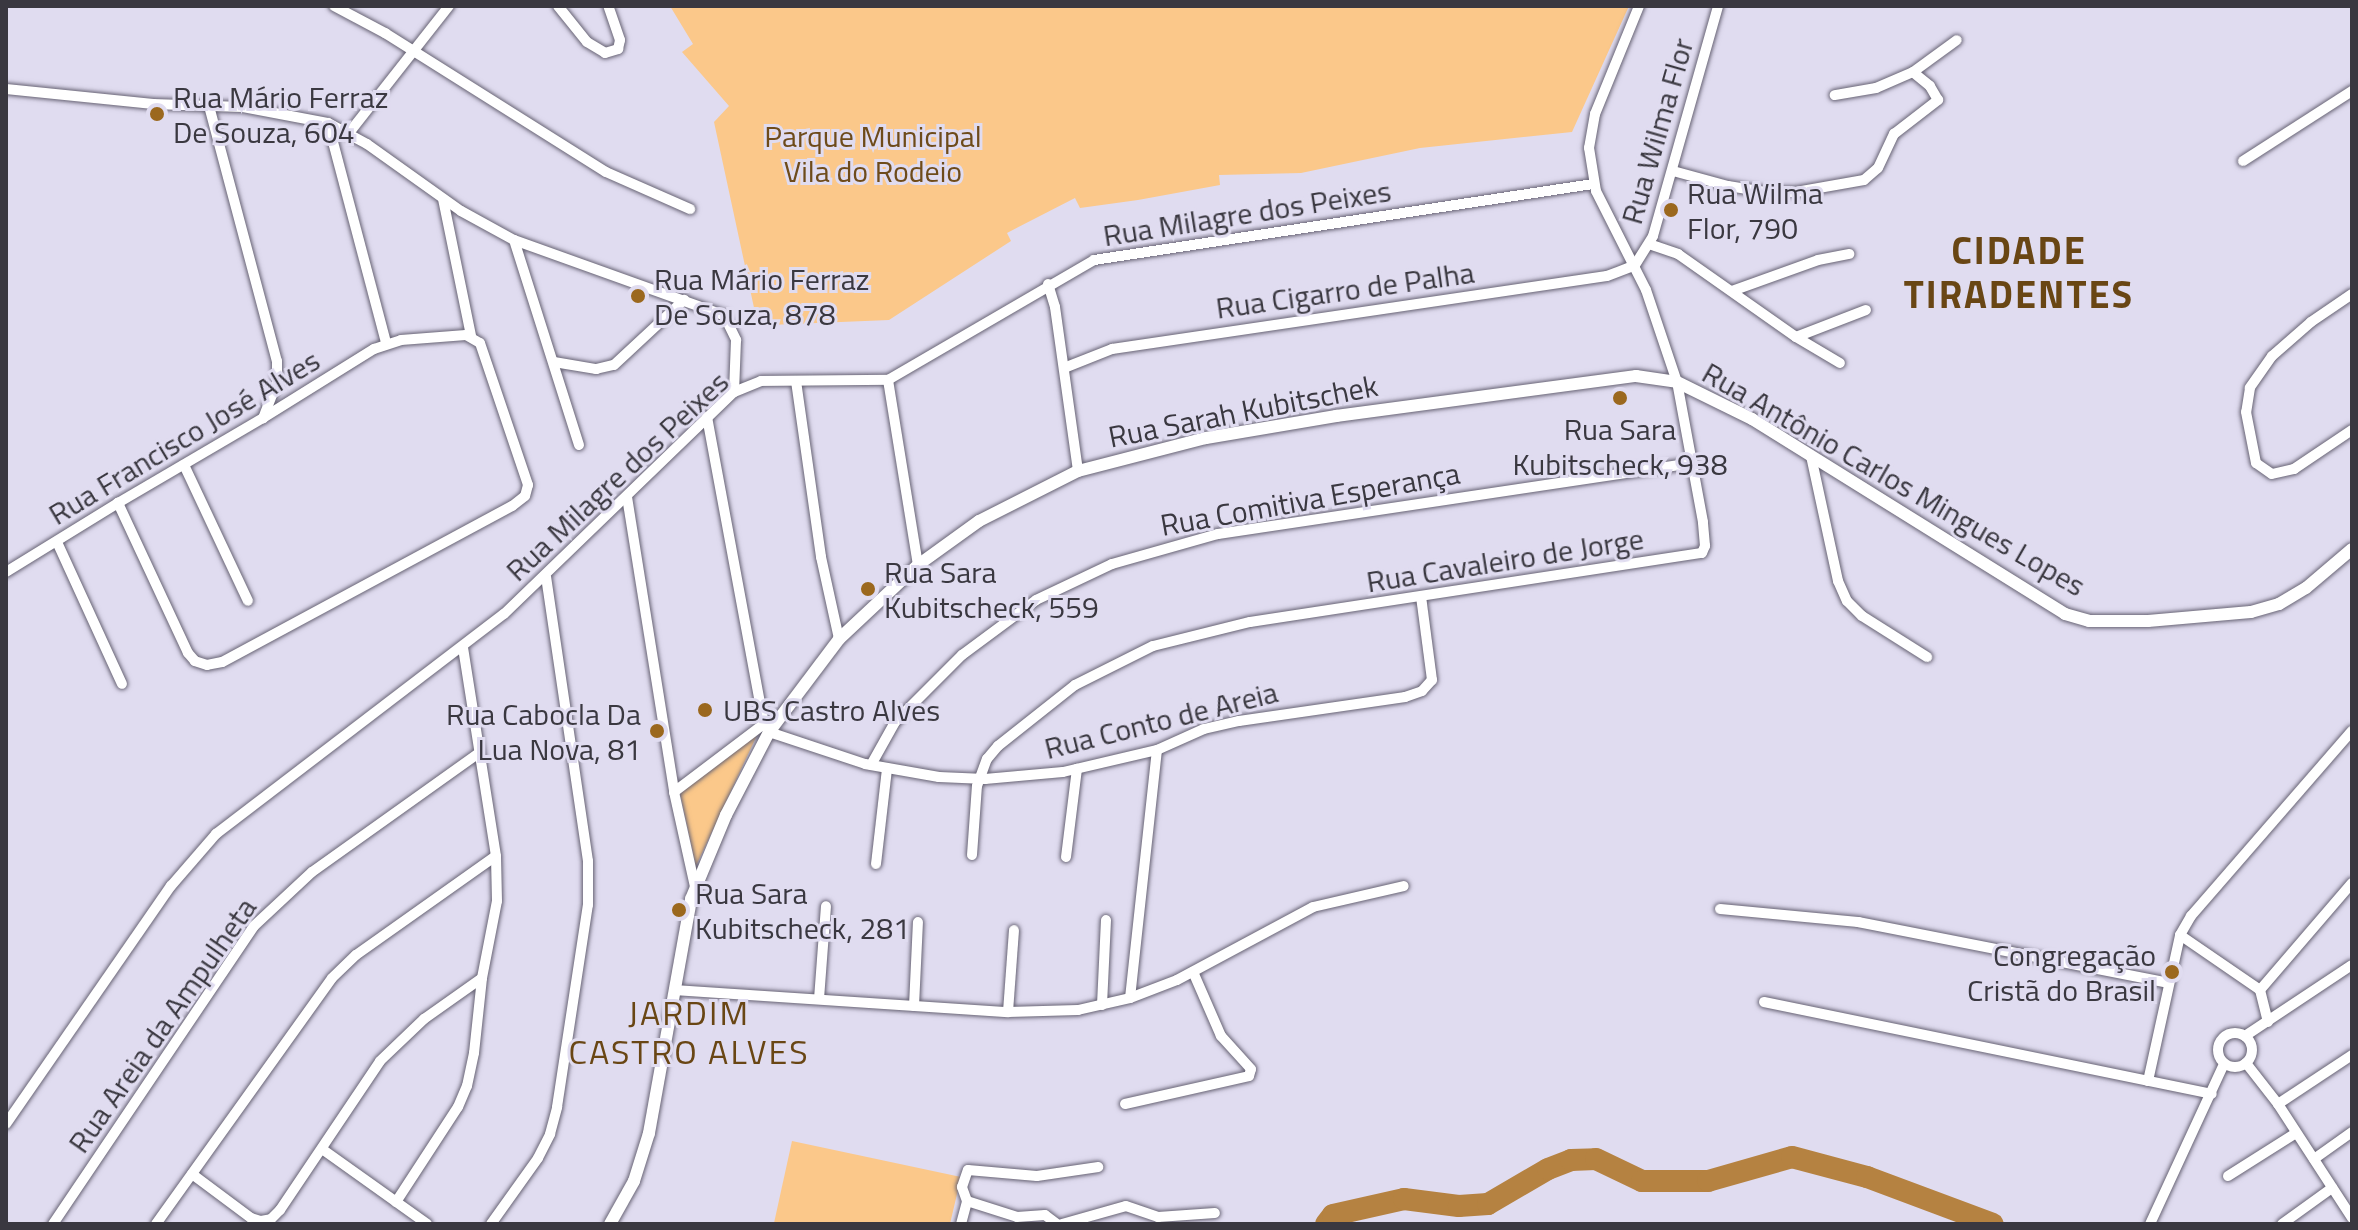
<!DOCTYPE html>
<meta charset="utf-8">
<style>
body{margin:0}
#map{position:relative;width:2358px;height:1230px;overflow:hidden;background:#e0dcf0;font-family:"Titillium Web",sans-serif}
div>[style]{position:absolute}
[style*='--x']{left:calc(var(--x)*1px);top:calc(var(--y)*1px);width:calc(var(--w)*1px);rotate:calc(var(--a)*1deg)}
.green>*{inset:0;background:#fbc88a}
.river>*{height:22px;margin:-11px;padding:0 11px;transform-origin:11px;border-radius:11px;background:#b58241}
.roads{filter:drop-shadow(0 0 2px #676374) drop-shadow(0 0 2px #676374)}
.minor>*{height:10px;margin:-5px;padding:0 5px;transform-origin:5px;border-radius:5px;background:#fff}
.minor>.ring{margin:-5px;padding:0;box-sizing:content-box;background:none;border:10px solid #fff;border-radius:50%}
.tertiary>*{height:12px;margin:-6px;padding:0 6px;transform-origin:6px;border-radius:6px;background:#fff}
.dots>*{width:22px;height:22px;translate:-50% -50%;box-sizing:border-box;border:4px solid #e0dcf0;border-radius:50%}
span{translate:-50% -50%;white-space:nowrap;text-align:center;line-height:1.15;-webkit-text-stroke:6px #e0dcf0;paint-order:stroke}
.poi-label{font-size:30px;color:#3a3840}
.left{translate:0 -50%;text-align:left}
.right{translate:-100% -50%;text-align:right}
.street-label{font-size:30px;color:#3a3840}
.park-label{font-size:30px;color:#6e4b1a}
.quarter-label{font-size:34px;color:#694614;letter-spacing:2px}
.district-label{font-size:38px;color:#694614;font-weight:700;letter-spacing:2px}
.frame{position:absolute;inset:0;border:8px solid #3a3840;pointer-events:none}
</style>
<div id="map">
<div class="green">
<div style="clip-path:polygon(670px 6px,1629px 6px,1572px 132px,1420px 148px,1301px 173px,1219px 175px,1220px 185px,1138px 200px,1080px 208px,1075px 198px,1007px 233px,1011px 241px,889px 320px,769px 325px,756px 317px,714px 122px,729px 106px,682px 52px,693px 44px)"></div>
<div style="clip-path:polygon(759px 731px,696px 866px,680px 793px)"></div>
<div style="clip-path:polygon(792px 1141px,961px 1177px,950px 1224px,774px 1223px)"></div>
</div>
<div class="river">
<div style="--x:1326;--y:1224;--w:11;--a:-52"></div>
<div style="--x:1333;--y:1215;--w:73;--a:-12.7"></div>
<div style="--x:1404;--y:1199;--w:55;--a:7.3"></div>
<div style="--x:1459;--y:1206;--w:29;--a:-4"></div>
<div style="--x:1488;--y:1204;--w:69;--a:-30.3"></div>
<div style="--x:1548;--y:1169;--w:25;--a:-21"></div>
<div style="--x:1571;--y:1160;--w:25;--a:-2"></div>
<div style="--x:1596;--y:1159;--w:51;--a:25.6"></div>
<div style="--x:1642;--y:1181;--w:66;--a:0"></div>
<div style="--x:1708;--y:1181;--w:87;--a:-15.9"></div>
<div style="--x:1792;--y:1157;--w:78;--a:14.9"></div>
<div style="--x:1867;--y:1177;--w:134;--a:20.5"></div>
</div>
<div class="roads">
<div class="minor">
<div style="--x:334;--y:6;--w:58;--a:27.9"></div>
<div style="--x:385;--y:33;--w:261;--a:32.2"></div>
<div style="--x:606;--y:172;--w:92;--a:23.8"></div>
<div style="--x:558;--y:6;--w:46;--a:51.1"></div>
<div style="--x:587;--y:42;--w:21;--a:31"></div>
<div style="--x:605;--y:53;--w:14;--a:-17"></div>
<div style="--x:618;--y:49;--w:9;--a:-77"></div>
<div style="--x:620;--y:40;--w:36;--a:-109"></div>
<div style="--x:1913;--y:72;--w:54;--a:-36"></div>
<div style="--x:6;--y:89;--w:148;--a:5.8"></div>
<div style="--x:153;--y:104;--w:90;--a:1.9"></div>
<div style="--x:243;--y:107;--w:86;--a:10.7"></div>
<div style="--x:328;--y:123;--w:44;--a:28.3"></div>
<div style="--x:367;--y:144;--w:115;--a:35.5"></div>
<div style="--x:461;--y:211;--w:60;--a:28.7"></div>
<div style="--x:514;--y:240;--w:223;--a:19.7"></div>
<div style="--x:724;--y:315;--w:28;--a:64"></div>
<div style="--x:736;--y:340;--w:52;--a:92.2"></div>
<div style="--x:209;--y:106;--w:264;--a:75.1"></div>
<div style="--x:277;--y:361;--w:21;--a:90"></div>
<div style="--x:277;--y:382;--w:39;--a:111"></div>
<div style="--x:328;--y:123;--w:228;--a:75.2"></div>
<div style="--x:349;--y:133;--w:162;--a:-51.8"></div>
<div style="--x:2243;--y:161;--w:130;--a:-32.7"></div>
<div style="--x:1673;--y:171;--w:57;--a:15.3"></div>
<div style="--x:1728;--y:186;--w:39;--a:9"></div>
<div style="--x:1767;--y:192;--w:29;--a:0"></div>
<div style="--x:1796;--y:192;--w:69;--a:-10"></div>
<div style="--x:1864;--y:180;--w:18;--a:-41"></div>
<div style="--x:1878;--y:168;--w:38;--a:-65"></div>
<div style="--x:1894;--y:134;--w:56;--a:-37.7"></div>
<div style="--x:1938;--y:100;--w:16;--a:-120"></div>
<div style="--x:1930;--y:86;--w:22;--a:-141"></div>
<div style="--x:1913;--y:72;--w:40;--a:156.6"></div>
<div style="--x:1876;--y:88;--w:42;--a:170.3"></div>
<div style="--x:443;--y:199;--w:140;--a:78.4"></div>
<div style="--x:514;--y:240;--w:215;--a:72.4"></div>
<div style="--x:1649;--y:244;--w:31;--a:19"></div>
<div style="--x:1678;--y:254;--w:144;--a:35.1"></div>
<div style="--x:1796;--y:337;--w:51;--a:30.6"></div>
<div style="--x:1048;--y:284;--w:24;--a:73"></div>
<div style="--x:1055;--y:307;--w:166;--a:82"></div>
<div style="--x:1732;--y:291;--w:91;--a:-19.8"></div>
<div style="--x:1818;--y:260;--w:32;--a:-11"></div>
<div style="--x:2352;--y:294;--w:50;--a:145.7"></div>
<div style="--x:2311;--y:322;--w:52;--a:138.9"></div>
<div style="--x:2272;--y:356;--w:39;--a:125"></div>
<div style="--x:2250;--y:388;--w:24;--a:99"></div>
<div style="--x:2246;--y:412;--w:52;--a:78.9"></div>
<div style="--x:2256;--y:463;--w:19;--a:35"></div>
<div style="--x:2272;--y:474;--w:23;--a:-13"></div>
<div style="--x:2294;--y:469;--w:70;--a:-33.9"></div>
<div style="--x:1796;--y:337;--w:75;--a:-21.1"></div>
<div style="--x:554;--y:362;--w:43;--a:9.5"></div>
<div style="--x:596;--y:369;--w:18;--a:-13"></div>
<div style="--x:614;--y:365;--w:96;--a:-42.9"></div>
<div style="--x:1064;--y:368;--w:52;--a:-21.6"></div>
<div style="--x:1112;--y:349;--w:500;--a:-8.39"></div>
<div style="--x:1607;--y:276;--w:30;--a:-21"></div>
<div style="--x:1635;--y:265;--w:34;--a:-58"></div>
<div style="--x:1653;--y:236;--w:239;--a:-74.2"></div>
<div style="--x:888;--y:380;--w:187;--a:80.8"></div>
<div style="--x:796;--y:381;--w:178;--a:81.9"></div>
<div style="--x:821;--y:557;--w:84;--a:77.6"></div>
<div style="--x:707;--y:417;--w:312;--a:79.5"></div>
<div style="--x:764;--y:724;--w:9;--a:58"></div>
<div style="--x:769;--y:732;--w:101;--a:18.4"></div>
<div style="--x:865;--y:764;--w:75;--a:10"></div>
<div style="--x:939;--y:777;--w:46;--a:2.5"></div>
<div style="--x:985;--y:779;--w:78;--a:-5.1"></div>
<div style="--x:1063;--y:772;--w:97;--a:-13.2"></div>
<div style="--x:1157;--y:750;--w:51;--a:-24.1"></div>
<div style="--x:1204;--y:729;--w:36;--a:-13"></div>
<div style="--x:1239;--y:721;--w:168;--a:-8.2"></div>
<div style="--x:1405;--y:697;--w:18;--a:-19"></div>
<div style="--x:1422;--y:691;--w:15;--a:-48"></div>
<div style="--x:1432;--y:680;--w:84;--a:-97.5"></div>
<div style="--x:1811;--y:456;--w:128;--a:77.8"></div>
<div style="--x:1838;--y:581;--w:22;--a:66"></div>
<div style="--x:1847;--y:601;--w:21;--a:45"></div>
<div style="--x:1862;--y:616;--w:77;--a:32.2"></div>
<div style="--x:184;--y:465;--w:150;--a:64.8"></div>
<div style="--x:627;--y:497;--w:299;--a:80.9"></div>
<div style="--x:674;--y:792;--w:97;--a:77.5"></div>
<div style="--x:57;--y:542;--w:156;--a:65.4"></div>
<div style="--x:6;--y:572;--w:132;--a:-31.6"></div>
<div style="--x:118;--y:503;--w:168;--a:-30.4"></div>
<div style="--x:263;--y:418;--w:131;--a:-31.9"></div>
<div style="--x:374;--y:349;--w:28;--a:-18"></div>
<div style="--x:401;--y:340;--w:65;--a:-4.4"></div>
<div style="--x:466;--y:335;--w:16;--a:30"></div>
<div style="--x:480;--y:343;--w:150;--a:71.3"></div>
<div style="--x:528;--y:485;--w:11;--a:105"></div>
<div style="--x:525;--y:496;--w:16;--a:142"></div>
<div style="--x:512;--y:506;--w:329;--a:151.7"></div>
<div style="--x:222;--y:662;--w:15;--a:169"></div>
<div style="--x:207;--y:665;--w:13;--a:-162"></div>
<div style="--x:195;--y:661;--w:11;--a:-131"></div>
<div style="--x:188;--y:653;--w:166;--a:-115"></div>
<div style="--x:871;--y:765;--w:49;--a:-60.8"></div>
<div style="--x:895;--y:722;--w:95;--a:-45"></div>
<div style="--x:962;--y:655;--w:92;--a:-36.6"></div>
<div style="--x:1036;--y:600;--w:84;--a:-25.3"></div>
<div style="--x:1112;--y:564;--w:110;--a:-15.8"></div>
<div style="--x:1218;--y:534;--w:480;--a:-8.5"></div>
<div style="--x:674;--y:792;--w:113;--a:-37.1"></div>
<div style="--x:972;--y:855;--w:69;--a:-85.9"></div>
<div style="--x:977;--y:786;--w:29;--a:-70"></div>
<div style="--x:987;--y:759;--w:17;--a:-50"></div>
<div style="--x:998;--y:746;--w:98;--a:-38.4"></div>
<div style="--x:1075;--y:685;--w:87;--a:-26.6"></div>
<div style="--x:1153;--y:646;--w:100;--a:-13.9"></div>
<div style="--x:1250;--y:622;--w:457;--a:-8.7"></div>
<div style="--x:1702;--y:553;--w:8;--a:-67"></div>
<div style="--x:1705;--y:546;--w:24;--a:-95"></div>
<div style="--x:1703;--y:522;--w:142;--a:-100.5"></div>
<div style="--x:1677;--y:382;--w:97;--a:-108.6"></div>
<div style="--x:1646;--y:290;--w:111;--a:-116.8"></div>
<div style="--x:1596;--y:191;--w:44;--a:-99.2"></div>
<div style="--x:1589;--y:148;--w:35;--a:-80"></div>
<div style="--x:1595;--y:114;--w:117;--a:-67.8"></div>
<div style="--x:1066;--y:857;--w:89;--a:-82.9"></div>
<div style="--x:876;--y:864;--w:96;--a:-83.4"></div>
<div style="--x:1720;--y:909;--w:139;--a:5.4"></div>
<div style="--x:1858;--y:922;--w:317;--a:11.1"></div>
<div style="--x:2180;--y:935;--w:97;--a:34.5"></div>
<div style="--x:2260;--y:990;--w:33;--a:76"></div>
<div style="--x:674;--y:990;--w:335;--a:3.8"></div>
<div style="--x:1008;--y:1012;--w:70;--a:-1.6"></div>
<div style="--x:1078;--y:1010;--w:53;--a:-13"></div>
<div style="--x:1130;--y:998;--w:50;--a:-21"></div>
<div style="--x:1177;--y:980;--w:154;--a:-28.2"></div>
<div style="--x:1313;--y:907;--w:93;--a:-13"></div>
<div style="--x:2260;--y:990;--w:141;--a:-49.3"></div>
<div style="--x:1130;--y:998;--w:249;--a:-83.8"></div>
<div style="--x:819;--y:999;--w:93;--a:-85.7"></div>
<div style="--x:1764;--y:1002;--w:457;--a:11.6"></div>
<div style="--x:1102;--y:1005;--w:85;--a:-87.3"></div>
<div style="--x:914;--y:1006;--w:84;--a:-87.3"></div>
<div style="--x:1008;--y:1012;--w:82;--a:-85.8"></div>
<div class="ring" style="left:2218px;top:1033px;width:24px;height:24px"></div>
<div style="--x:2245;--y:1036;--w:128;--a:-33.6"></div>
<div style="--x:2246;--y:1063;--w:52;--a:52"></div>
<div style="--x:2278;--y:1104;--w:136;--a:57"></div>
<div style="--x:2148;--y:1081;--w:149;--a:-77.6"></div>
<div style="--x:2180;--y:935;--w:22;--a:-60"></div>
<div style="--x:2191;--y:916;--w:245;--a:-49"></div>
<div style="--x:1125;--y:1104;--w:127;--a:-12.7"></div>
<div style="--x:1249;--y:1076;--w:7;--a:-74"></div>
<div style="--x:1251;--y:1069;--w:45;--a:-132.3"></div>
<div style="--x:1221;--y:1036;--w:70;--a:-113.6"></div>
<div style="--x:2278;--y:1104;--w:89;--a:-33.5"></div>
<div style="--x:6;--y:1124;--w:290;--a:-55.3"></div>
<div style="--x:171;--y:886;--w:69;--a:-49.1"></div>
<div style="--x:216;--y:834;--w:362;--a:-37.4"></div>
<div style="--x:504;--y:614;--w:320;--a:-44"></div>
<div style="--x:734;--y:392;--w:29;--a:-22"></div>
<div style="--x:761;--y:381;--w:127;--a:-0.5"></div>
<div style="--x:888;--y:380;--w:238;--a:-30.2"></div>
<div style="--x:1094;--y:260;--w:505;--a:-8.66"></div>
<div style="--x:322;--y:1149;--w:129;--a:35.5"></div>
<div style="--x:2314;--y:1159;--w:47;--a:-35.4"></div>
<div style="--x:192;--y:1174;--w:74;--a:36.7"></div>
<div style="--x:251;--y:1218;--w:10;--a:17"></div>
<div style="--x:261;--y:1221;--w:10;--a:-11"></div>
<div style="--x:271;--y:1219;--w:13;--a:-45"></div>
<div style="--x:280;--y:1210;--w:179;--a:-56.1"></div>
<div style="--x:380;--y:1061;--w:61;--a:-43.7"></div>
<div style="--x:424;--y:1019;--w:71;--a:-35.3"></div>
<div style="--x:2228;--y:1176;--w:80;--a:-32.3"></div>
<div style="--x:967;--y:1201;--w:15;--a:-110"></div>
<div style="--x:962;--y:1187;--w:18;--a:-71"></div>
<div style="--x:968;--y:1170;--w:69;--a:5"></div>
<div style="--x:1037;--y:1176;--w:62;--a:-8.4"></div>
<div style="--x:396;--y:1202;--w:113;--a:-56.9"></div>
<div style="--x:458;--y:1107;--w:23;--a:-67"></div>
<div style="--x:467;--y:1086;--w:34;--a:-78"></div>
<div style="--x:474;--y:1053;--w:75;--a:-83.9"></div>
<div style="--x:482;--y:978;--w:78;--a:-79"></div>
<div style="--x:497;--y:901;--w:45;--a:-91.3"></div>
<div style="--x:496;--y:856;--w:211;--a:-99"></div>
<div style="--x:53;--y:1224;--w:359;--a:-56"></div>
<div style="--x:254;--y:926;--w:79;--a:-43"></div>
<div style="--x:312;--y:872;--w:205;--a:-35.5"></div>
<div style="--x:156;--y:1224;--w:302;--a:-54.4"></div>
<div style="--x:332;--y:978;--w:33;--a:-44"></div>
<div style="--x:356;--y:955;--w:171;--a:-35.3"></div>
<div style="--x:491;--y:1224;--w:81;--a:-54.5"></div>
<div style="--x:538;--y:1158;--w:27;--a:-63"></div>
<div style="--x:550;--y:1134;--w:28;--a:-75"></div>
<div style="--x:557;--y:1107;--w:204;--a:-81.3"></div>
<div style="--x:588;--y:905;--w:44;--a:-90"></div>
<div style="--x:588;--y:861;--w:287;--a:-98.4"></div>
<div style="--x:961;--y:1224;--w:24;--a:-75"></div>
<div style="--x:967;--y:1201;--w:52;--a:17.7"></div>
<div style="--x:1017;--y:1217;--w:28;--a:-4"></div>
<div style="--x:1045;--y:1215;--w:15;--a:37"></div>
<div style="--x:1062;--y:1224;--w:66;--a:-15.7"></div>
<div style="--x:1126;--y:1206;--w:34;--a:19"></div>
<div style="--x:1158;--y:1217;--w:57;--a:-4"></div>
<div style="--x:2150;--y:1224;--w:176;--a:-65.2"></div>
<div style="--x:2282;--y:1224;--w:62;--a:-35.8"></div>
</div>
<div class="tertiary">
<div style="--x:610;--y:1224;--w:49;--a:-60.8"></div>
<div style="--x:634;--y:1181;--w:50;--a:-72.6"></div>
<div style="--x:649;--y:1133;--w:238;--a:-79.8"></div>
<div style="--x:691;--y:899;--w:91;--a:-67.4"></div>
<div style="--x:726;--y:815;--w:93;--a:-62.6"></div>
<div style="--x:769;--y:732;--w:116;--a:-53"></div>
<div style="--x:839;--y:639;--w:108;--a:-43.1"></div>
<div style="--x:918;--y:565;--w:75;--a:-35.8"></div>
<div style="--x:979;--y:521;--w:111;--a:-26.8"></div>
<div style="--x:1078;--y:471;--w:132;--a:-14.5"></div>
<div style="--x:1206;--y:438;--w:132;--a:-9.6"></div>
<div style="--x:1336;--y:416;--w:303;--a:-7.6"></div>
<div style="--x:1636;--y:376;--w:41;--a:8.3"></div>
<div style="--x:1677;--y:382;--w:84;--a:26.3"></div>
<div style="--x:1752;--y:419;--w:369;--a:31.9"></div>
<div style="--x:2065;--y:614;--w:25;--a:16"></div>
<div style="--x:2089;--y:621;--w:59;--a:0"></div>
<div style="--x:2148;--y:621;--w:103;--a:-5"></div>
<div style="--x:2251;--y:612;--w:29;--a:-16"></div>
<div style="--x:2279;--y:604;--w:31;--a:-31"></div>
<div style="--x:2306;--y:588;--w:60;--a:-40.3"></div>
</div>
</div>
<div class="dots">
<div style="left:157px;top:114px;background:#9b681e"></div>
<div style="left:1671px;top:210px;background:#9b681e"></div>
<div style="left:638px;top:296px;background:#9b681e"></div>
<div style="left:1620px;top:398px;background:#9b681e"></div>
<div style="left:868px;top:589px;background:#9b681e"></div>
<div style="left:705px;top:710px;background:#9b681e"></div>
<div style="left:657px;top:731px;background:#9b681e"></div>
<div style="left:679px;top:910px;background:#9b681e"></div>
<div style="left:2172px;top:972px;background:#9b681e"></div>
</div>
<div class="poi-label">
<span class="left" style="left:173px;top:114px">Rua Mário Ferraz<br>De Souza, 604</span>
<span class="left" style="left:1687px;top:210px">Rua Wilma<br>Flor, 790</span>
<span class="left" style="left:654px;top:296px">Rua Mário Ferraz<br>De Souza, 878</span>
<span style="left:1620px;top:446px">Rua Sara<br>Kubitscheck, 938</span>
<span class="left" style="left:884px;top:589px">Rua Sara<br>Kubitscheck, 559</span>
<span class="left" style="left:723px;top:710px">UBS Castro Alves</span>
<span class="right" style="left:641px;top:731px">Rua Cabocla Da<br>Lua Nova, 81</span>
<span class="left" style="left:695px;top:910px">Rua Sara<br>Kubitscheck, 281</span>
<span class="right" style="left:2156px;top:972px">Congregação<br>Cristã do Brasil</span>
</div>
<div class="street-label">
<span style="left:1657px;top:131px;rotate:-74deg">Rua Wilma Flor</span>
<span style="left:1247px;top:213px;rotate:-9deg">Rua Milagre dos Peixes</span>
<span style="left:1345px;top:290px;rotate:-8deg">Rua Cigarro de Palha</span>
<span style="left:1243px;top:411px;rotate:-11deg">Rua Sarah Kubitschek</span>
<span style="left:184px;top:437px;rotate:-31deg">Rua Francisco José Alves</span>
<span style="left:617px;top:476px;rotate:-43deg">Rua Milagre dos Peixes</span>
<span style="left:1894px;top:479px;rotate:30deg">Rua Antônio Carlos Mingues Lopes</span>
<span style="left:1310px;top:499px;rotate:-10deg">Rua Comitiva Esperança</span>
<span style="left:1505px;top:560px;rotate:-9deg">Rua Cavaleiro de Jorge</span>
<span style="left:1161px;top:720px;rotate:-14deg">Rua Conto de Areia</span>
<span style="left:162px;top:1025px;rotate:-55deg">Rua Areia da Ampulheta</span>
</div>
<div class="park-label">
<span style="left:873px;top:153px">Parque Municipal<br>Vila do Rodeio</span>
</div>
<div class="quarter-label">
<span style="left:689px;top:1032px">JARDIM<br>CASTRO ALVES</span>
</div>
<div class="district-label">
<span style="left:2019px;top:273px">CIDADE<br>TIRADENTES</span>
</div>
<div class="frame"></div>
</div>
